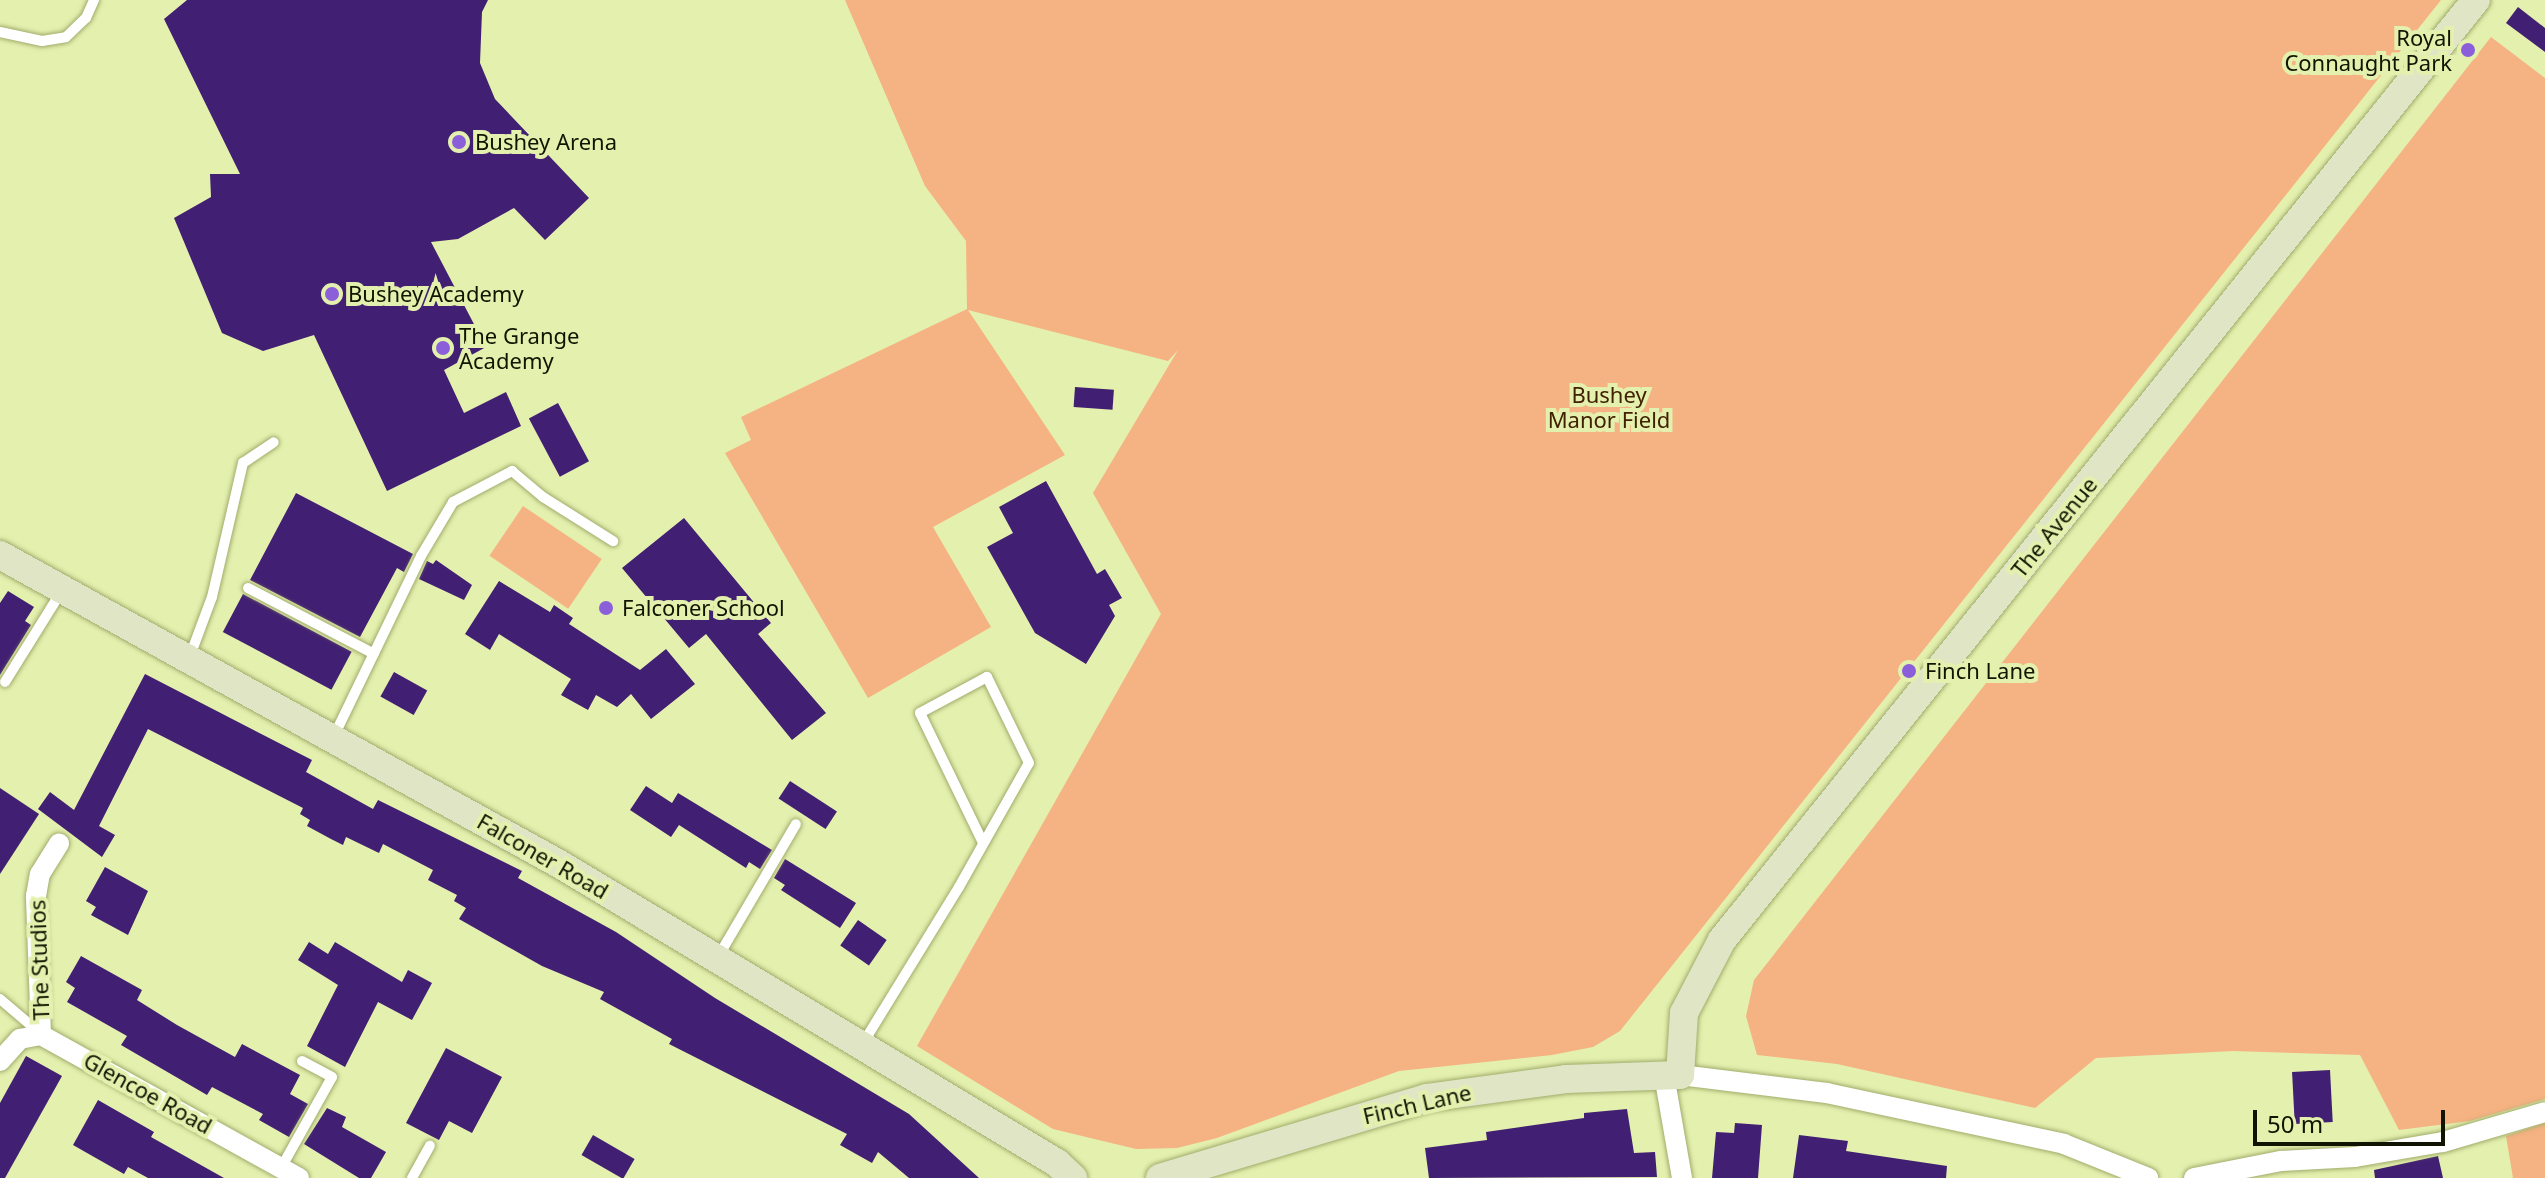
<!DOCTYPE html>
<style>
body{margin:0}
#map{position:relative;width:2545px;height:1178px;overflow:hidden;background:#e4f0ae;font-family:"Noto Sans",sans-serif}
div>[style]{position:absolute}
[style*='--x']{left:calc(var(--x)*1px);top:calc(var(--y)*1px);width:calc(var(--w)*1px);rotate:calc(var(--a)*1deg)}
.green>*{inset:0;background:#f5b282;transform-origin:0 0}
.building>*{inset:0;background:#411f72;transform-origin:0 0}
.roads{filter:drop-shadow(0 0 2px #a1ac6c) drop-shadow(0 0 2px #a1ac6c)}
.lane>*{height:10px;margin:-5px;padding:0 5px;transform-origin:5px;border-radius:5px;background:#fff}
.street>*{height:20px;margin:-10px;padding:0 10px;transform-origin:10px;border-radius:10px;background:#fff}
.secondary>*{height:28px;margin:-14px;padding:0 14px;transform-origin:14px;border-radius:14px;background:#e0e5c5}
.dots>*{width:22px;height:22px;translate:-50% -50%;box-sizing:border-box;border:4px solid #e4f0ae;border-radius:50%}
span{translate:-50% -50%;white-space:nowrap;text-align:center;line-height:1.15;-webkit-text-stroke:8px #e4f0ae;paint-order:stroke}
.poi-label{font-size:22px;color:#111400}
.right{translate:-100% -50%;text-align:right}
.left{translate:0 -50%;text-align:left}
.park-label{font-size:22px;color:#422002}
.street-label{font-size:22px;color:#111400}
.scale{position:absolute;left:2253px;top:1110px;width:192px;height:36px;box-sizing:border-box;border:4px solid #111400;border-top:0;padding-left:10px;font-size:24px;line-height:28px;white-space:nowrap;color:#111400;-webkit-text-stroke:6px #e4f0ae;paint-order:stroke}
</style>
<div id="map">
<div class="green">
<div style="clip-path:polygon(845px 0,2441px 0,1620px 1031px,1593px 1047px,1552px 1055px,1399px 1071px,1217px 1138px,1177px 1148px,1136px 1149px,1053px 1129px,917px 1046px,1161px 614px,1093px 493px,1178px 350px,1168px 361px,968px 310px,1065px 455px,933px 527px,991px 627px,868px 698px,725px 453px,751px 440px,741px 417px,967px 309px,966px 241px,925px 186px)"></div>
<div style="clip-path:polygon(2491px 37px,2545px 78px,2545px 1099px,2470px 1121px,2399px 1130px,2360px 1055px,2233px 1051px,2096px 1058px,2035px 1108px,1837px 1064px,1757px 1055px,1746px 1016px,1754px 980px)"></div>
<div style="left:523px;top:506px;width:95px;height:60px;rotate:34deg"></div>
<div style="clip-path:polygon(2545px 1123px,2545px 1178px,2513px 1178px,2506px 1136px)"></div>
</div>
<div class="building">
<div style="clip-path:polygon(187px 0,488px 0,482px 12px,480px 63px,495px 99px,589px 198px,545px 240px,514px 208px,458px 239px,431px 242px,486px 347px,444px 370px,464px 413px,506px 392px,521px 426px,387px 491px,314px 335px,263px 351px,222px 333px,174px 218px,211px 197px,210px 174px,240px 174px,164px 19px)"></div>
<div style="clip-path:polygon(2518px 7px,2545px 28px,2545px 52px,2506px 23px)"></div>
<div style="left:1075px;top:387px;width:39px;height:20px;rotate:4deg"></div>
<div style="left:558px;top:403px;width:66px;height:33px;rotate:62deg"></div>
<div style="clip-path:polygon(1046px 481px,1097px 574px,1105px 569px,1122px 598px,1109px 605px,1115px 616px,1086px 664px,1035px 633px,987px 547px,1013px 533px,999px 507px)"></div>
<div style="clip-path:polygon(296px 493px,413px 554px,404px 572px,397px 568px,360px 637px,250px 580px)"></div>
<div style="clip-path:polygon(684px 518px,771px 623px,758px 634px,826px 713px,792px 740px,706px 634px,689px 648px,622px 568px)"></div>
<div style="clip-path:polygon(436px 560px,472px 585px,464px 600px,419px 579px,427px 561px,433px 564px)"></div>
<div style="clip-path:polygon(499px 581px,550px 612px,554px 605px,573px 618px,569px 624px,640px 670px,666px 649px,695px 684px,651px 719px,631px 694px,617px 707px,596px 695px,588px 710px,561px 695px,571px 679px,499px 634px,490px 650px,465px 634px)"></div>
<div style="clip-path:polygon(8px 591px,34px 607px,25px 621px,31px 625px,0 675px,0 603px)"></div>
<div style="left:243px;top:594px;width:123px;height:43px;rotate:28deg"></div>
<div style="left:394px;top:672px;width:38px;height:28px;rotate:29deg"></div>
<div style="clip-path:polygon(145px 674px,312px 760px,306px 772px,373px 809px,378px 800px,522px 871px,518px 878px,616px 932px,715px 998px,909px 1114px,979px 1178px,909px 1178px,878px 1152px,872px 1163px,840px 1145px,847px 1134px,669px 1044px,672px 1039px,600px 999px,604px 992px,542px 966px,459px 919px,466px 908px,454px 901px,457px 895px,428px 880px,433px 870px,383px 844px,379px 853px,346px 837px,343px 845px,331px 839px,307px 826px,310px 820px,300px 814px,303px 808px,148px 729px,99px 826px,115px 835px,102px 857px,38px 809px,50px 792px,74px 810px)"></div>
<div style="left:790px;top:781px;width:56px;height:21px;rotate:33deg"></div>
<div style="clip-path:polygon(646px 786px,672px 803px,678px 793px,772px 850px,760px 869px,749px 862px,746px 868px,679px 825px,671px 837px,630px 810px)"></div>
<div style="clip-path:polygon(0 788px,39px 814px,0 874px)"></div>
<div style="clip-path:polygon(785px 859px,856px 903px,840px 928px,781px 890px,785px 885px,774px 878px)"></div>
<div style="clip-path:polygon(105px 867px,148px 891px,128px 935px,91px 915px,96px 907px,86px 901px)"></div>
<div style="left:858px;top:920px;width:35px;height:31px;rotate:35deg"></div>
<div style="clip-path:polygon(309px 942px,328px 954px,335px 942px,402px 982px,408px 970px,432px 983px,412px 1020px,378px 1002px,345px 1067px,307px 1046px,338px 985px,298px 960px)"></div>
<div style="clip-path:polygon(81px 956px,142px 990px,137px 1000px,177px 1025px,235px 1057px,242px 1044px,300px 1075px,290px 1094px,308px 1104px,289px 1137px,259px 1120px,263px 1114px,212px 1087px,207px 1095px,121px 1045px,127px 1036px,67px 1002px,75px 988px,66px 982px)"></div>
<div style="clip-path:polygon(446px 1048px,502px 1077px,472px 1133px,449px 1121px,439px 1140px,406px 1123px)"></div>
<div style="clip-path:polygon(26px 1056px,62px 1076px,5px 1178px,0 1178px,0 1103px)"></div>
<div style="left:2330px;top:1070px;width:52px;height:38px;rotate:87deg"></div>
<div style="clip-path:polygon(98px 1100px,154px 1132px,151px 1137px,224px 1178px,148px 1178px,128px 1167px,124px 1174px,73px 1145px)"></div>
<div style="clip-path:polygon(327px 1108px,346px 1117px,342px 1127px,386px 1152px,371px 1178px,359px 1178px,304px 1144px)"></div>
<div style="clip-path:polygon(1627px 1109px,1634px 1153px,1655px 1152px,1657px 1177px,1429px 1178px,1425px 1148px,1487px 1140px,1486px 1132px,1584px 1118px,1584px 1113px)"></div>
<div style="clip-path:polygon(1735px 1123px,1762px 1125px,1758px 1178px,1712px 1178px,1716px 1132px,1734px 1133px)"></div>
<div style="left:593px;top:1135px;width:48px;height:23px;rotate:30deg"></div>
<div style="clip-path:polygon(1799px 1135px,1848px 1141px,1846px 1151px,1947px 1166px,1946px 1178px,1793px 1178px)"></div>
<div style="clip-path:polygon(2438px 1156px,2443px 1178px,2375px 1178px,2374px 1170px)"></div>
</div>
<div class="roads">
<div class="lane">
<div style="--x:0;--y:32;--w:43;--a:12.1"></div>
<div style="--x:42;--y:41;--w:24;--a:-9"></div>
<div style="--x:66;--y:37;--w:28;--a:-44"></div>
<div style="--x:86;--y:18;--w:20;--a:-66"></div>
<div style="--x:248;--y:588;--w:142;--a:27.6"></div>
<div style="--x:190;--y:656;--w:63;--a:-69.6"></div>
<div style="--x:212;--y:597;--w:138;--a:-77"></div>
<div style="--x:243;--y:463;--w:37;--a:-34"></div>
<div style="--x:5;--y:682;--w:106;--a:-58.1"></div>
<div style="--x:334;--y:736;--w:200;--a:-64.2"></div>
<div style="--x:421;--y:556;--w:63;--a:-59.3"></div>
<div style="--x:453;--y:502;--w:67;--a:-27.7"></div>
<div style="--x:512;--y:471;--w:40;--a:40"></div>
<div style="--x:543;--y:497;--w:83;--a:32.2"></div>
<div style="--x:718;--y:957;--w:154;--a:-59.6"></div>
<div style="--x:0;--y:999;--w:54;--a:40.5"></div>
<div style="--x:863;--y:1043;--w:183;--a:-58.4"></div>
<div style="--x:959;--y:887;--w:142;--a:-60.6"></div>
<div style="--x:1029;--y:763;--w:96;--a:-116"></div>
<div style="--x:987;--y:677;--w:76;--a:151.8"></div>
<div style="--x:920;--y:713;--w:144;--a:64.1"></div>
<div style="--x:281;--y:1168;--w:104;--a:-60.7"></div>
<div style="--x:332;--y:1077;--w:34;--a:-152"></div>
<div style="--x:412;--y:1178;--w:37;--a:-61"></div>
</div>
<div class="street">
<div style="--x:41;--y:1035;--w:139;--a:-92.1"></div>
<div style="--x:36;--y:896;--w:22;--a:-80"></div>
<div style="--x:40;--y:874;--w:36;--a:-58"></div>
<div style="--x:0;--y:1061;--w:30;--a:-48"></div>
<div style="--x:20;--y:1039;--w:21;--a:-11"></div>
<div style="--x:41;--y:1035;--w:295;--a:29"></div>
<div style="--x:1664;--y:1075;--w:105;--a:80.1"></div>
<div style="--x:1680;--y:1075;--w:148;--a:7"></div>
<div style="--x:1827;--y:1093;--w:242;--a:12.1"></div>
<div style="--x:2064;--y:1144;--w:91;--a:22"></div>
<div style="--x:2194;--y:1178;--w:89;--a:-11.1"></div>
<div style="--x:2281;--y:1161;--w:74;--a:-3.1"></div>
<div style="--x:2355;--y:1157;--w:89;--a:-9.7"></div>
<div style="--x:2443;--y:1142;--w:106;--a:-16.4"></div>
</div>
<div class="secondary">
<div style="--x:0;--y:555;--w:641;--a:28.92"></div>
<div style="--x:561;--y:865;--w:579;--a:31"></div>
<div style="--x:1057;--y:1163;--w:22;--a:43"></div>
<div style="--x:1160;--y:1178;--w:278;--a:-16.7"></div>
<div style="--x:1426;--y:1098;--w:141;--a:-7.7"></div>
<div style="--x:1566;--y:1079;--w:114;--a:-2"></div>
<div style="--x:1680;--y:1075;--w:62;--a:-86.3"></div>
<div style="--x:1684;--y:1013;--w:82;--a:-62.5"></div>
<div style="--x:1722;--y:940;--w:1205;--a:-51.27"></div>
</div>
</div>
<div class="dots">
<div style="left:2468px;top:50px;background:#8b5fd9"></div>
<div style="left:459px;top:142px;background:#8b5fd9"></div>
<div style="left:332px;top:294px;background:#8b5fd9"></div>
<div style="left:443px;top:348px;background:#8b5fd9"></div>
<div style="left:606px;top:608px;background:#8b5fd9"></div>
<div style="left:1909px;top:671px;background:#8b5fd9"></div>
</div>
<div class="poi-label">
<span class="right" style="left:2452px;top:50px">Royal<br>Connaught Park</span>
<span class="left" style="left:475px;top:142px">Bushey Arena</span>
<span class="left" style="left:348px;top:294px">Bushey Academy</span>
<span class="left" style="left:459px;top:348px">The Grange<br>Academy</span>
<span class="left" style="left:622px;top:608px">Falconer School</span>
<span class="left" style="left:1925px;top:671px">Finch Lane</span>
</div>
<div class="park-label">
<span style="left:1609px;top:407px">Bushey<br>Manor Field</span>
</div>
<div class="street-label">
<span style="left:2054px;top:527px;rotate:-51deg">The Avenue</span>
<span style="left:543px;top:856px;rotate:30deg">Falconer Road</span>
<span style="left:39px;top:960px;rotate:-92deg">The Studios</span>
<span style="left:148px;top:1093px;rotate:29deg">Glencoe Road</span>
<span style="left:1417px;top:1104px;rotate:-13deg">Finch Lane</span>
</div>
<div class="scale">50 m</div>
</div>
